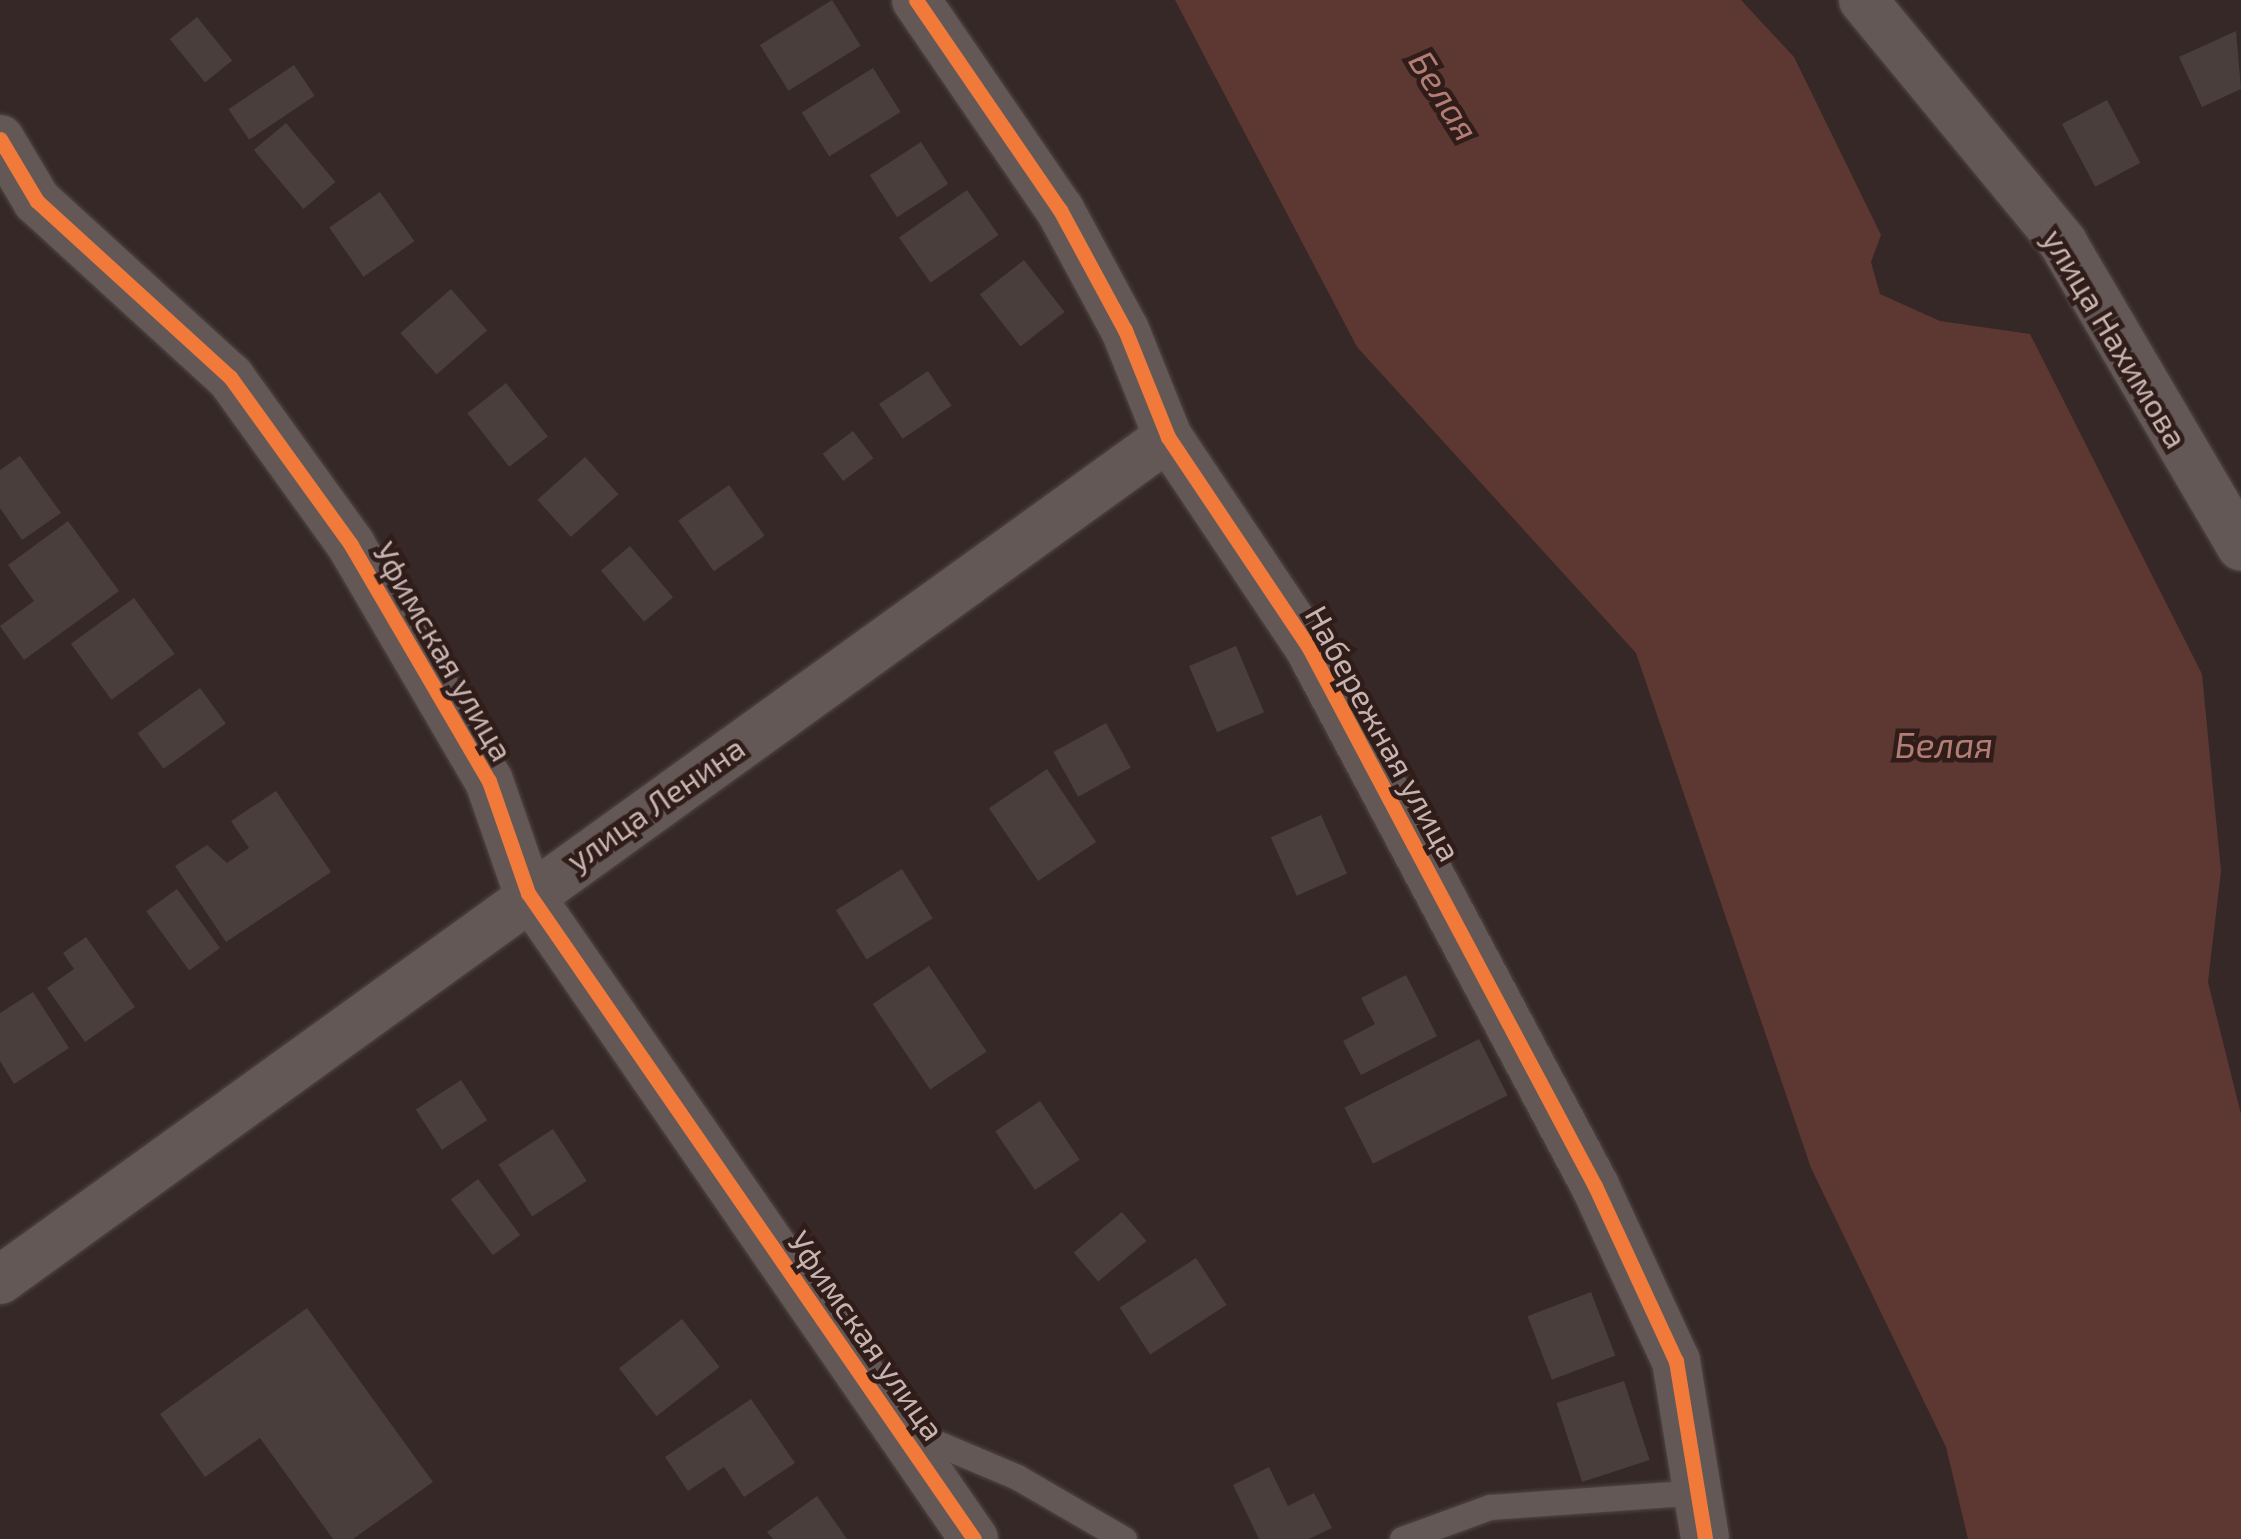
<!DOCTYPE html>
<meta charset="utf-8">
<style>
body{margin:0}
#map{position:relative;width:2241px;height:1539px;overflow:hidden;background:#352826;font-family:"Exo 2",sans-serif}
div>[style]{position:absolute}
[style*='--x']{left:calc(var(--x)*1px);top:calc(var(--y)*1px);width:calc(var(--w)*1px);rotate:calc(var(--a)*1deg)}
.water>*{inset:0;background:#5d3731}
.building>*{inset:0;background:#4a3e3c;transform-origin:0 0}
.roads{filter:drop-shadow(0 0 2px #4f4643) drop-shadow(0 0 2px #4f4643)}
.service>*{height:25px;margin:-12.5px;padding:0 12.5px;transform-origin:12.5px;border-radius:12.5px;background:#635856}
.minor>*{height:48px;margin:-24px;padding:0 24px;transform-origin:24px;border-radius:24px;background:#635856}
.cycleway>*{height:15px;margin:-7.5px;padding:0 7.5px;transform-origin:7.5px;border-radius:7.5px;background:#f17a3a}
span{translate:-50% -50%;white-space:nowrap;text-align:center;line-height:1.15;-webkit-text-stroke:9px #301d1a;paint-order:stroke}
.street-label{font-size:32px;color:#c7b3af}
.water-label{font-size:35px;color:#b27d75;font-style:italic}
</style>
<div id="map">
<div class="water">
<div style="clip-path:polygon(1175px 0,1741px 0,1794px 57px,1881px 235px,1871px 262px,1880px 294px,1940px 321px,2030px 334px,2202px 674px,2221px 871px,2208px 982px,2241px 1114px,2241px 1539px,1968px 1539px,1946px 1447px,1811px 1168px,1636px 653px,1357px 347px)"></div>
</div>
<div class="building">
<div style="left:832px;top:0;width:54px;height:85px;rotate:58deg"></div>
<div style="left:197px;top:17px;width:56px;height:35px;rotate:51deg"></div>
<div style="clip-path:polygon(2236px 31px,2241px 89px,2202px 107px,2179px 57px)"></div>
<div style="left:294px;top:65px;width:37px;height:79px;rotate:56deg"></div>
<div style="left:873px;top:68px;width:52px;height:84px;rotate:58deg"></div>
<div style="left:2107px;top:100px;width:71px;height:51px;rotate:62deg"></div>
<div style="left:286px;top:123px;width:77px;height:42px;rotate:50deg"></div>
<div style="left:921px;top:142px;width:50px;height:61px;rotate:57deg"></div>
<div style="left:967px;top:190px;width:55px;height:83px;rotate:55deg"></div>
<div style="left:380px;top:192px;width:60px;height:62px;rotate:55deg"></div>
<div style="left:1024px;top:260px;width:66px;height:56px;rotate:52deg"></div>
<div style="left:451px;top:289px;width:55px;height:67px;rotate:49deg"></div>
<div style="left:928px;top:371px;width:42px;height:59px;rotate:56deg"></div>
<div style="left:506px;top:383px;width:68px;height:49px;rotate:52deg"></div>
<div style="left:853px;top:431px;width:34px;height:38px;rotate:53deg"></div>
<div style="clip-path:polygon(20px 456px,61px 513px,22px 540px,0 508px,0 470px)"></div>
<div style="left:585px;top:457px;width:50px;height:64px;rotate:48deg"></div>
<div style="left:729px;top:485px;width:62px;height:62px;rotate:55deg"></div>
<div style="clip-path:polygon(68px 521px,119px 591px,24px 660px,0 626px,34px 601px,8px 565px)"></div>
<div style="left:630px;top:546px;width:67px;height:38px;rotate:50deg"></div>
<div style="left:134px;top:598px;width:69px;height:78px;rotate:54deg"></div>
<div style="left:1236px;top:646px;width:72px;height:51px;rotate:67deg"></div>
<div style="left:200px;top:688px;width:44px;height:77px;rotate:54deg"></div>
<div style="left:1106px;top:723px;width:51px;height:60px;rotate:61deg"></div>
<div style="left:1047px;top:769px;width:88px;height:70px;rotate:56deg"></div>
<div style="clip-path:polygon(276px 791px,331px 872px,226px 942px,175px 866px,207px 845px,227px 863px,249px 848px,231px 821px)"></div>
<div style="left:1321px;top:815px;width:64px;height:55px;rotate:66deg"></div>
<div style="left:902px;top:869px;width:58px;height:78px;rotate:58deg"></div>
<div style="left:177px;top:889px;width:73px;height:38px;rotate:54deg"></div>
<div style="clip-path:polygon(86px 937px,135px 1007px,85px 1042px,47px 988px,74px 969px,63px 953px)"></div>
<div style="left:929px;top:966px;width:103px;height:68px;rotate:56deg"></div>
<div style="clip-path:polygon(1406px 975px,1437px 1036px,1361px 1075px,1343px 1041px,1375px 1024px,1361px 998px)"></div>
<div style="clip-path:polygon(33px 992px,69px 1048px,14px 1084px,0 1061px,0 1013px)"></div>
<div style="left:1479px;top:1039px;width:63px;height:151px;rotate:63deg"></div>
<div style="left:461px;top:1080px;width:48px;height:54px;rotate:57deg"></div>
<div style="left:1040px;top:1101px;width:71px;height:54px;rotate:56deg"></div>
<div style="left:553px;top:1129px;width:62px;height:65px;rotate:57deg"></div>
<div style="left:478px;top:1179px;width:70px;height:34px;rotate:53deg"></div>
<div style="left:1122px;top:1212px;width:38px;height:63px;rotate:50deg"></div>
<div style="left:1196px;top:1258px;width:56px;height:91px;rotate:57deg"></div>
<div style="left:1591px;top:1292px;width:68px;height:68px;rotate:69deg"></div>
<div style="clip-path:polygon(307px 1308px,433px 1482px,353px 1539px,333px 1539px,260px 1438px,205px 1477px,160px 1414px)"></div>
<div style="left:682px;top:1319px;width:61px;height:80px;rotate:52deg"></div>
<div style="left:1624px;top:1381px;width:83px;height:71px;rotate:72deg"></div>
<div style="clip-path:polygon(751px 1399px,795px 1463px,744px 1497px,724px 1467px,688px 1491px,665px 1457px)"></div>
<div style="clip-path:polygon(1269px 1467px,1288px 1506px,1314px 1493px,1332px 1528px,1309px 1539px,1259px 1539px,1233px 1485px)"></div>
<div style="clip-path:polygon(817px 1496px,847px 1539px,773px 1539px,767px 1532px)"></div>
</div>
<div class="roads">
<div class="service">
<div style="--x:906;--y:1430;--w:121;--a:22.9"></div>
<div style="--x:1017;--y:1477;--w:124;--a:30.1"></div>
<div style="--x:1402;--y:1539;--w:94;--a:-20"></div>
<div style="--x:1490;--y:1507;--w:211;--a:-4.1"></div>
</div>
<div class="minor">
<div style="--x:916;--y:0;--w:255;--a:55.6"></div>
<div style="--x:1060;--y:210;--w:136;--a:61.6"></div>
<div style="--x:1125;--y:330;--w:115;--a:68.1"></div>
<div style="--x:1168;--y:437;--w:252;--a:56.2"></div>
<div style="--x:1308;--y:646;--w:612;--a:62.01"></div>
<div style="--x:1595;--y:1186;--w:193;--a:65.2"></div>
<div style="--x:1676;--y:1361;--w:180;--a:80.7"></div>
<div style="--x:1863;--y:0;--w:315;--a:50.5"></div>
<div style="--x:2063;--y:243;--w:352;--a:59.6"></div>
<div style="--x:0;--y:139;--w:72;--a:59.2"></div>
<div style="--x:37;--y:201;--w:261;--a:42.4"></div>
<div style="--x:230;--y:377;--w:207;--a:54.2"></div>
<div style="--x:351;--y:545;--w:273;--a:59.7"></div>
<div style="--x:489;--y:781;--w:119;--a:70.8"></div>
<div style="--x:528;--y:893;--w:785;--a:55.38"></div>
<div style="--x:0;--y:1280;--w:1440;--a:-35.82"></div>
</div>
</div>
<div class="cycleway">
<div style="--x:916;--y:0;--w:255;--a:55.6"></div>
<div style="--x:1060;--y:210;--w:136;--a:61.6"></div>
<div style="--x:1125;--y:330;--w:115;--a:68.1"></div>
<div style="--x:1168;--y:437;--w:252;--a:56.2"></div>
<div style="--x:1308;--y:646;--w:612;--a:62.01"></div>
<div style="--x:1595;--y:1186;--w:193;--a:65.2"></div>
<div style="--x:1676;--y:1361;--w:180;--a:80.7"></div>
<div style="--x:0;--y:139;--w:72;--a:59.2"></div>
<div style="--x:37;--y:201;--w:261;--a:42.4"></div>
<div style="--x:230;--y:377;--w:207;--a:54.2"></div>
<div style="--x:351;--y:545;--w:273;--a:59.7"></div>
<div style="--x:489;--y:781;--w:119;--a:70.8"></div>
<div style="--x:528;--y:893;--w:785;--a:55.38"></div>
</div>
<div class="street-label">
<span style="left:2116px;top:338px;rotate:59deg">улица Нахимова</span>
<span style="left:444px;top:651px;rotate:60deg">Уфимская улица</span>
<span style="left:1384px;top:733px;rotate:61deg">Набережная улица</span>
<span style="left:655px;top:803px;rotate:-35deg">улица Ленина</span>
<span style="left:867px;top:1335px;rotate:55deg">Уфимская улица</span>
</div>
<div class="water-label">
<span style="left:1445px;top:95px;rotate:58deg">Белая</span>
<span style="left:1944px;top:744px">Белая</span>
</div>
</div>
